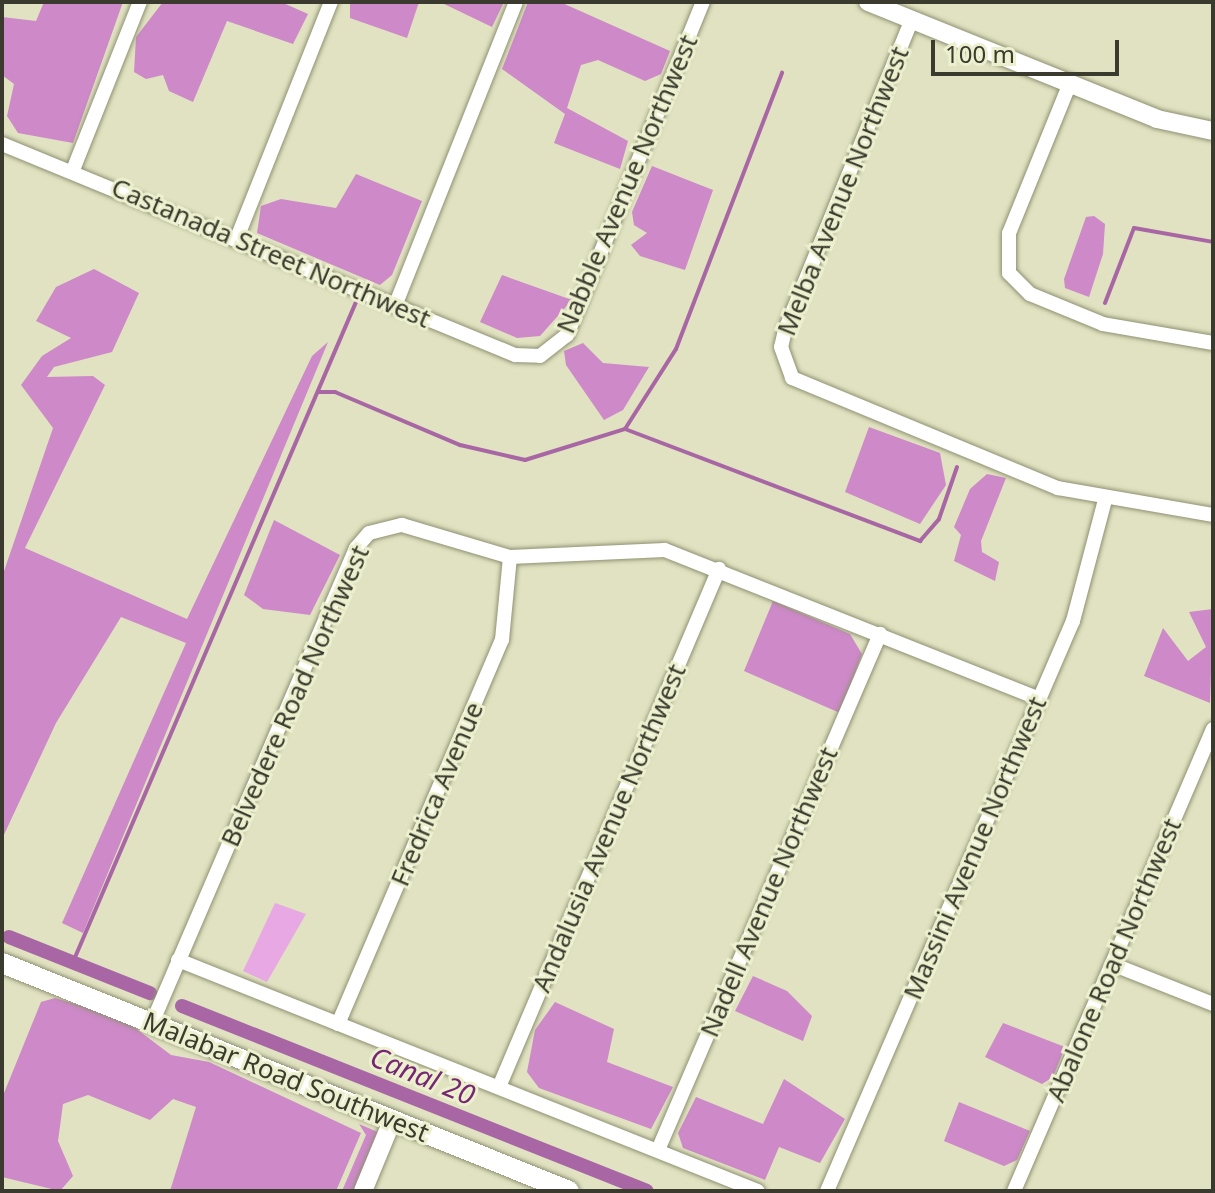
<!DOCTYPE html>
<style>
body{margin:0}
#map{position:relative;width:1215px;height:1193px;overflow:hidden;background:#e0e2c1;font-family:"Noto Sans",sans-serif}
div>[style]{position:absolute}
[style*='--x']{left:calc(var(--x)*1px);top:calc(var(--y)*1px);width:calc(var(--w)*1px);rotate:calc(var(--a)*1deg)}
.green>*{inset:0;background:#e8a8e4}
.forest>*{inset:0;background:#cd89c8}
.stream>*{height:4px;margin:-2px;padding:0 2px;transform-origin:2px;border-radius:2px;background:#a867a4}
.canal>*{height:14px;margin:-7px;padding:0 7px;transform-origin:7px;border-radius:7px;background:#a867a4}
.roads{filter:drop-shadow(0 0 2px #8f9172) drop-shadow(0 0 2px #8f9172)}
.minor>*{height:14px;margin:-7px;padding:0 7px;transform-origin:7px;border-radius:7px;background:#fff}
.tertiary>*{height:18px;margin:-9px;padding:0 9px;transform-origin:9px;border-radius:9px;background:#fff}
.secondary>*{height:20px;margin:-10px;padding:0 10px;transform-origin:10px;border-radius:10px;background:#fff}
span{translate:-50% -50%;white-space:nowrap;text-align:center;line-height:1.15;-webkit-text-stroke:6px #edf0ce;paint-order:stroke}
.street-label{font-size:26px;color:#3a3b2e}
.water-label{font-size:28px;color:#762774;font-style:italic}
.frame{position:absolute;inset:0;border:4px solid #3a3b2e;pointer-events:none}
.scale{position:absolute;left:931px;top:40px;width:188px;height:36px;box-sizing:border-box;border:4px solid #3a3b2e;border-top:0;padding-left:10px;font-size:24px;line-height:28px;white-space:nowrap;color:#3a3b2e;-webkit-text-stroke:6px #edf0ce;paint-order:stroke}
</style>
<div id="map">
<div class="green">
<div style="clip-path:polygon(275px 903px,306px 914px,267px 982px,243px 971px)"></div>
</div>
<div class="forest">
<div style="clip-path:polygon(44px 2px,123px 2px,73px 143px,18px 133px,7px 116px,14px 84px,2px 75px,2px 17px,36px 21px)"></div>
<div style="clip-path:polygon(163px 2px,281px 2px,308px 14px,293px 44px,227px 21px,193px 102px,169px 91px,163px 75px,146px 79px,134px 72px,136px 37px)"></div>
<div style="clip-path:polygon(350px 2px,419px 2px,407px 38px,350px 18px)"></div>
<div style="clip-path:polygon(440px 2px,504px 2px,492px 27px)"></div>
<div style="clip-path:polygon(528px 2px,560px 2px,670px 51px,661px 74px,645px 81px,598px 60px,581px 65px,567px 108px,628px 141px,620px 169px,554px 143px,565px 114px,502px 69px)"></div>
<div style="clip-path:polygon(652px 166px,713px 190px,685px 270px,640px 256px,631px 245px,647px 233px,634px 225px,632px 212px)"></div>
<div style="clip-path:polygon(356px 174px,422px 201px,392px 275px,380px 285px,257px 233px,261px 206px,281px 199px,336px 208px)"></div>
<div style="clip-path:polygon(1094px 216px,1105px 224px,1103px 254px,1089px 297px,1065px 288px,1064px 279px,1086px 217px)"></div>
<div style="clip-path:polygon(94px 269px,139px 293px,112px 352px,54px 367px,47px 377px,93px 376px,105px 385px,25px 548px,187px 619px,312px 356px,328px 342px,83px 933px,62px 923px,186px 643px,121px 617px,56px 723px,2px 839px,2px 577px,53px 428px,21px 385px,42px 356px,71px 338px,36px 321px,56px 287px)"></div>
<div style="clip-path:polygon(502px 275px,572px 300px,540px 336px,517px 338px,480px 322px)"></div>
<div style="clip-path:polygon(583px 343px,603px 363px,649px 367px,623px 410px,604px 420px,566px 365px,564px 351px)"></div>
<div style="clip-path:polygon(869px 427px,940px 453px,946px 485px,920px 524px,845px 492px)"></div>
<div style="clip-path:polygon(987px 474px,1006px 478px,981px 541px,982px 552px,999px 562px,995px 581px,954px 561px,961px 535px,954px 527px,970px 489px)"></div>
<div style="clip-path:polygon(274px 520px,340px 555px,310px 615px,263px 609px,244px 595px)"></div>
<div style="clip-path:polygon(773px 601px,850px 634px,862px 654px,840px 713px,744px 671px)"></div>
<div style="clip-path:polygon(1213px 609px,1210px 703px,1144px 676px,1163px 628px,1188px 661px,1206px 647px,1189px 612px)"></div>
<div style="clip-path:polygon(753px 976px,787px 991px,812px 1016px,803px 1041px,735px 1011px)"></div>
<div style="clip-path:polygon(55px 998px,122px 1018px,171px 1055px,209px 1062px,361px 1133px,336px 1191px,170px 1191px,196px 1107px,173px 1099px,150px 1120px,88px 1095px,63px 1104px,58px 1141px,73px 1176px,60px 1191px,2px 1177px,2px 1098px,41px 1002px)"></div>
<div style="clip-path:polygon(555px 1002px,614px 1029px,607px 1062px,673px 1087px,651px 1129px,539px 1088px,527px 1072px,535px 1030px)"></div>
<div style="clip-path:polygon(1003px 1023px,1065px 1047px,1053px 1077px,1042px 1084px,985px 1057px)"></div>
<div style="clip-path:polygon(784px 1079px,845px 1119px,820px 1163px,779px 1147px,765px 1180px,683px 1148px,678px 1133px,696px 1097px,763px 1124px)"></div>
<div style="clip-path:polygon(959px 1102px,1030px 1131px,1017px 1160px,1004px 1166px,944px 1141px)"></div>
<div style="clip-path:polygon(359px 1124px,380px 1133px,356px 1191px,342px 1191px,366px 1135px)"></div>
</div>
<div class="stream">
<div style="--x:1105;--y:303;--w:80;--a:-68.9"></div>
<div style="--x:1134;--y:228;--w:80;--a:10"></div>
<div style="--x:319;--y:392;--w:16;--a:0"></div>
<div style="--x:335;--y:392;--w:136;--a:23"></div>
<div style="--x:460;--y:445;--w:67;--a:13"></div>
<div style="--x:525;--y:460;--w:105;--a:-17.2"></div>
<div style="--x:625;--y:429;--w:95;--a:-57.5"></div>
<div style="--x:676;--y:349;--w:296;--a:-69"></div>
<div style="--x:625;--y:429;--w:316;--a:20.8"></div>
<div style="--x:920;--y:541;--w:29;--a:-49"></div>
<div style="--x:939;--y:519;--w:55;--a:-70.9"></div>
<div style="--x:73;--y:962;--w:718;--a:-66.79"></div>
</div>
<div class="canal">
<div style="--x:9;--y:937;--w:152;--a:21.7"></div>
<div style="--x:182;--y:1006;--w:500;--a:21.7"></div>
</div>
<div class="roads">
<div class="minor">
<div style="--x:912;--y:19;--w:336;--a:112.2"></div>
<div style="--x:785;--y:330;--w:17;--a:103"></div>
<div style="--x:781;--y:347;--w:33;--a:70"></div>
<div style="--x:792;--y:378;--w:288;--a:22.5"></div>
<div style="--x:1058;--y:488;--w:157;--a:9.9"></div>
<div style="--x:1070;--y:83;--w:162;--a:112.1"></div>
<div style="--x:1009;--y:233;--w:40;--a:90"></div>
<div style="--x:1009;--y:273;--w:30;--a:45"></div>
<div style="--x:1030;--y:294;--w:79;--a:22.3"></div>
<div style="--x:1103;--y:324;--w:112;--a:9.8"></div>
<div style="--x:2;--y:144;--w:555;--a:22.36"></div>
<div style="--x:515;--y:355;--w:25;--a:2"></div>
<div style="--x:540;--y:356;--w:34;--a:-38"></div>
<div style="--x:567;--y:335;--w:360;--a:-67.8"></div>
<div style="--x:73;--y:170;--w:181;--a:-68.3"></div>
<div style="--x:237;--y:238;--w:254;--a:-68.3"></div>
<div style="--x:395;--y:306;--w:327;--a:-68.3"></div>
<div style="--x:178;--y:960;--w:624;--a:21.72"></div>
<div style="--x:1112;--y:964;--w:109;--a:21.6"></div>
<div style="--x:152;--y:1023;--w:517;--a:-66.76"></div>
<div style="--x:356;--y:548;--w:20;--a:-49"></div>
<div style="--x:369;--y:533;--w:34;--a:-14"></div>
<div style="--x:402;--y:525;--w:113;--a:16.5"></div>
<div style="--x:510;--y:557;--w:155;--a:-2.6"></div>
<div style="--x:665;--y:550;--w:403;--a:21.7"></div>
<div style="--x:338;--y:1024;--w:418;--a:-66.9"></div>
<div style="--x:502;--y:640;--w:83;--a:-84.5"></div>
<div style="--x:499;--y:1087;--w:563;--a:-66.99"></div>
<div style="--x:658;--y:1150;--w:562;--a:-66.72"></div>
<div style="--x:827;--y:1191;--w:621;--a:-66.66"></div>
<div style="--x:1073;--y:621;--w:125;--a:-75.2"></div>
<div style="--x:1014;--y:1191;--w:503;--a:-66.7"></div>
</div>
<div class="tertiary">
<div style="--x:868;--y:2;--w:312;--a:22"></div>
<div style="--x:1157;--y:119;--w:57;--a:12.1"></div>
<div style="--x:363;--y:1191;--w:76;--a:-67.5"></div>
</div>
<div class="secondary">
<div style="--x:2;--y:963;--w:611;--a:21.91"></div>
</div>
</div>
<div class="street-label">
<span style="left:627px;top:184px;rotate:-67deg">Nabble Avenue Northwest</span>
<span style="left:843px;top:191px;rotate:-68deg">Melba Avenue Northwest</span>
<span style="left:271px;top:253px;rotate:23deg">Castanada Street Northwest</span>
<span style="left:295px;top:696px;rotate:-66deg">Belvedere Road Northwest</span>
<span style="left:437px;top:794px;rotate:-67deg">Fredrica Avenue</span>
<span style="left:609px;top:828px;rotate:-67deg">Andalusia Avenue Northwest</span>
<span style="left:975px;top:848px;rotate:-67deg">Massini Avenue Northwest</span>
<span style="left:769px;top:892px;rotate:-67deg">Nadell Avenue Northwest</span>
<span style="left:1114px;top:960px;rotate:-67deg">Abalone Road Northwest</span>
<span style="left:286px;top:1077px;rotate:22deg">Malabar Road Southwest</span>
</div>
<div class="water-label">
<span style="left:423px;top:1075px;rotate:22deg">Canal 20</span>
</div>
<div class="frame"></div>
<div class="scale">100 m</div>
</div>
